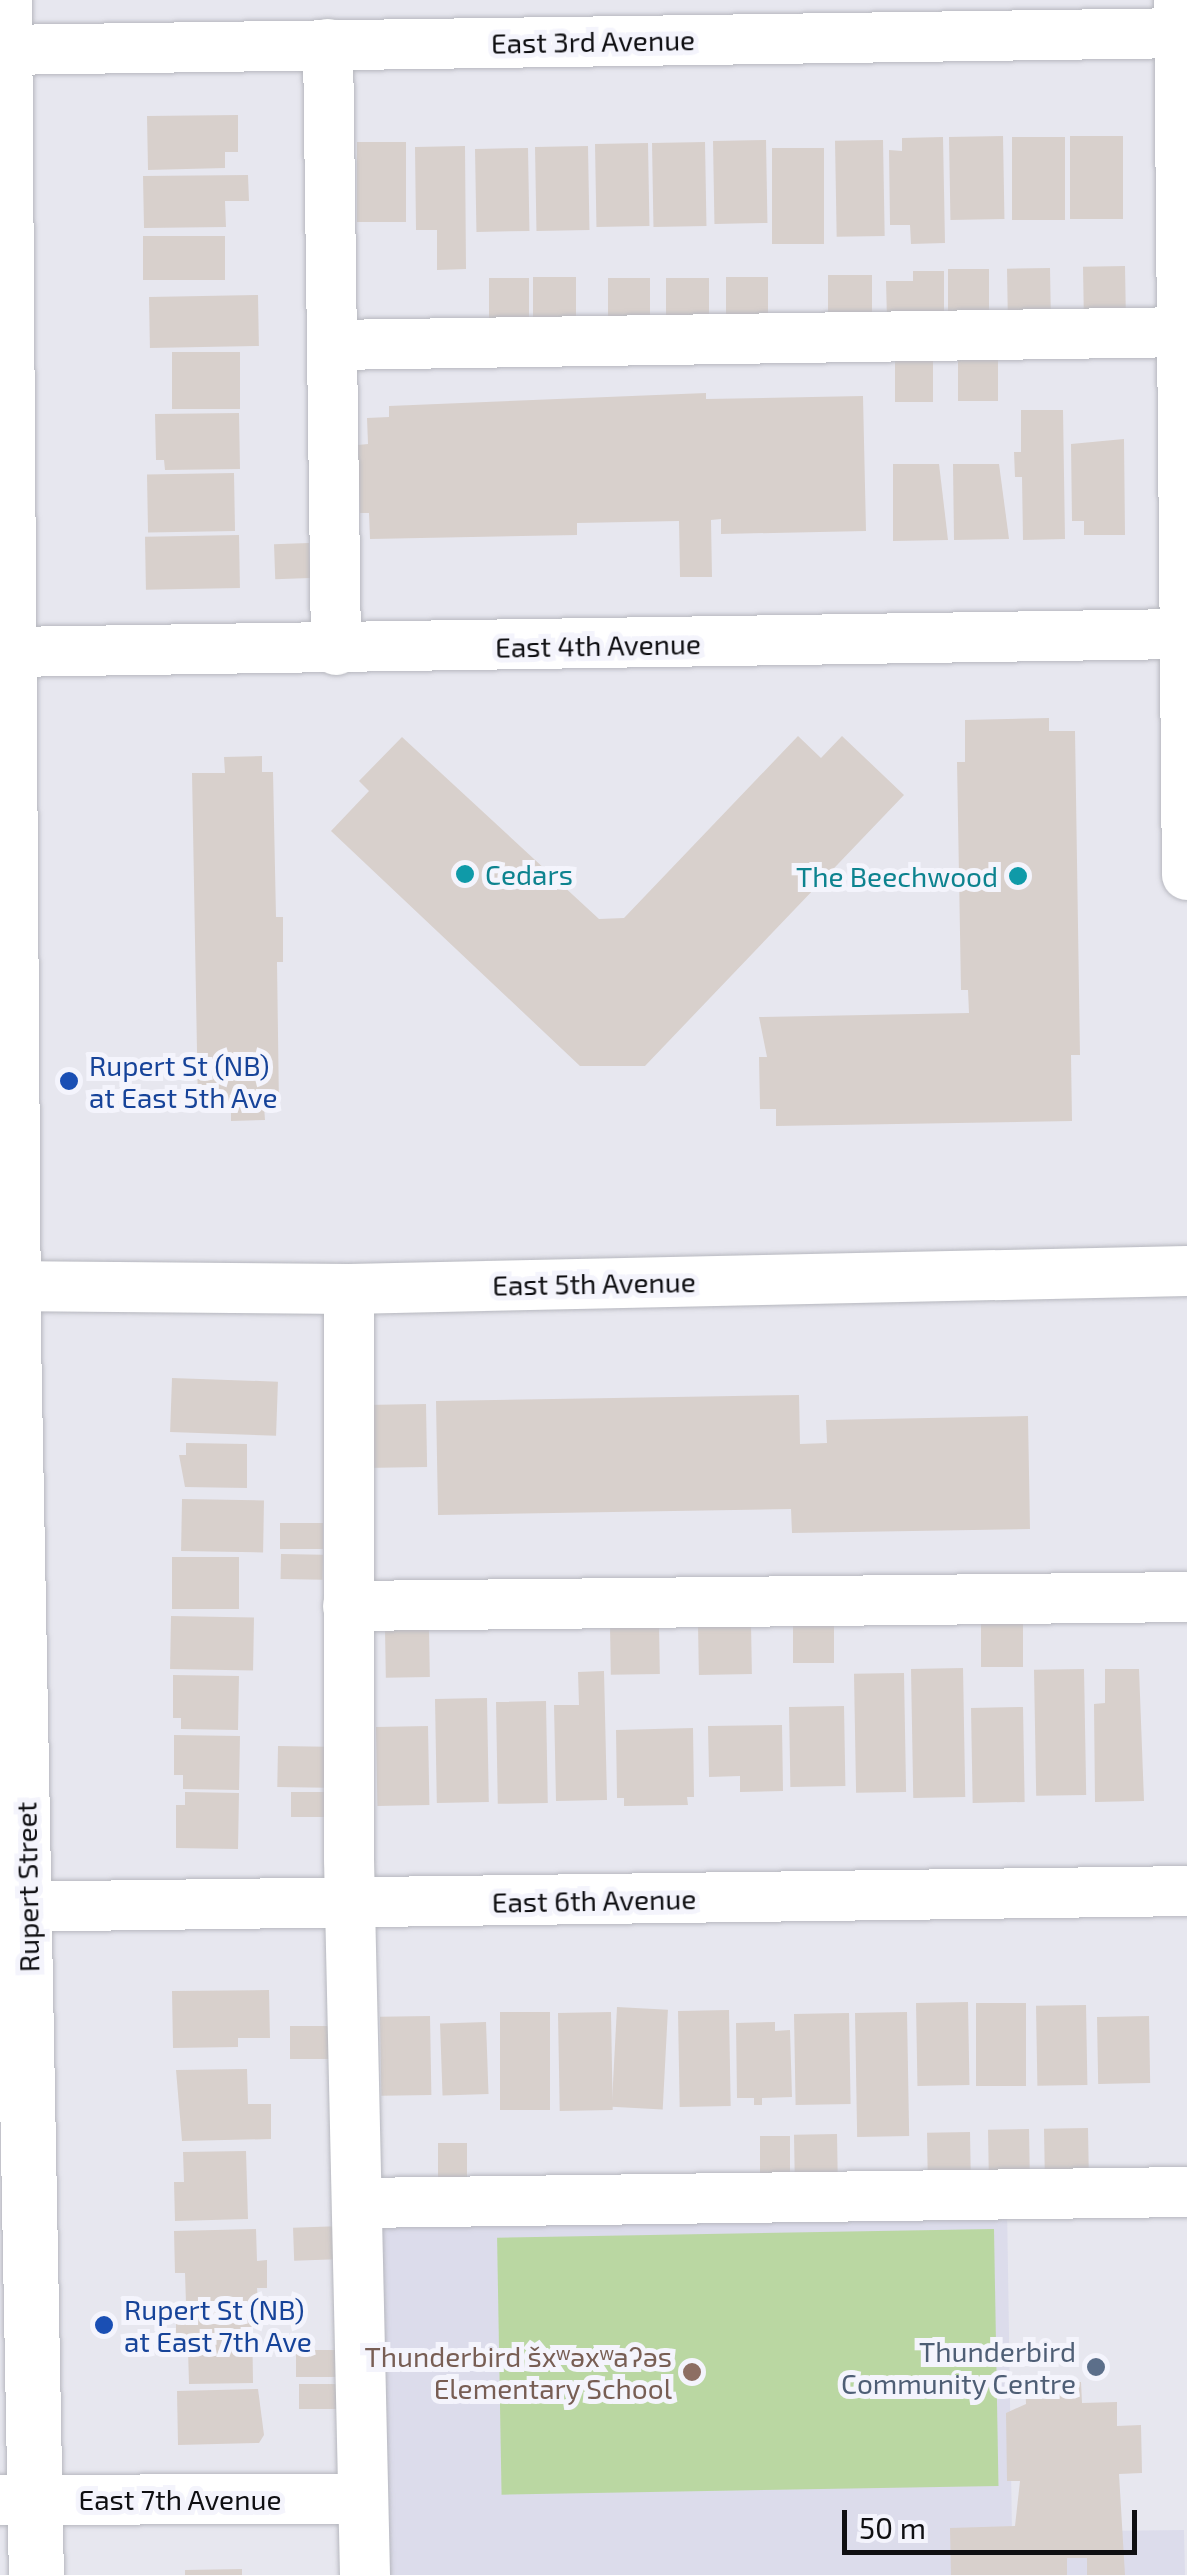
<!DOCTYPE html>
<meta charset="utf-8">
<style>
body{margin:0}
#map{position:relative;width:1187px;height:2575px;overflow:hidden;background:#e7e7ef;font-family:"Exo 2",sans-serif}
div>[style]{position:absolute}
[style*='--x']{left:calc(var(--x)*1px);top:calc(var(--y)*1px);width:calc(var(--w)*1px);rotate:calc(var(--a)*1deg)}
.built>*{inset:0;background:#dcdceb}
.green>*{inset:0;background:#bad7a2;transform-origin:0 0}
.building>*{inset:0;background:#d8d0cc;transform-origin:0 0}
.roads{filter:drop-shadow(0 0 2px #b6b7be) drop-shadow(0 0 2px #b6b7be)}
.minor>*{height:50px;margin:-25px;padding:0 25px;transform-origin:25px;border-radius:25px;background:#fff}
.major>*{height:55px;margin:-27.5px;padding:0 27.5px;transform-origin:27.5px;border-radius:27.5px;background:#fff}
.dots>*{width:28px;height:28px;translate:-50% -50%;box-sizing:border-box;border:5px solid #f4f4fc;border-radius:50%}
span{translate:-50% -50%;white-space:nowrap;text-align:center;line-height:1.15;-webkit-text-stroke:10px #f4f4fc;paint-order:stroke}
.street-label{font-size:28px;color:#0f0f12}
.culture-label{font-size:28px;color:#0d838f}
.left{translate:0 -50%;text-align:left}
.right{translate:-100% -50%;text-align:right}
.transit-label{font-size:28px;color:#164399}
.service-label{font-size:28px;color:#4e5e75}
.education-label{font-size:28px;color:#785e54}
.scale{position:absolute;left:842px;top:2510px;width:295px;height:45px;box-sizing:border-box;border:5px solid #0f0f12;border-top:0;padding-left:12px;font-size:30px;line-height:35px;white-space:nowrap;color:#0f0f12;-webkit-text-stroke:8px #f4f4fc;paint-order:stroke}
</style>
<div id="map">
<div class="built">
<div style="clip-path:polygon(1007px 2205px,1012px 2532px,1184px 2530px,1185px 2575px,365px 2575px,378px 2214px)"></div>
</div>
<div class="green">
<div style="left:994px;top:2229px;width:257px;height:497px;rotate:89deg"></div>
</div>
<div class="building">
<div style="clip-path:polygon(238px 115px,238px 152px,225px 152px,225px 168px,148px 170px,147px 116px)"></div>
<div style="left:1003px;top:136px;width:83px;height:54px;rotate:89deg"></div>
<div style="left:1070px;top:136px;width:53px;height:83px"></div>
<div style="clip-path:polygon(943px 137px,945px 243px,911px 244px,910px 225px,890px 225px,889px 150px,902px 151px,902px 138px)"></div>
<div style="left:1012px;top:137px;width:53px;height:83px"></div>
<div style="left:766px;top:140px;width:83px;height:53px;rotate:89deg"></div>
<div style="left:883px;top:140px;width:96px;height:48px;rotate:89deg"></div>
<div style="left:357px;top:142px;width:49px;height:80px"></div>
<div style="left:705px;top:142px;width:84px;height:53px;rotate:89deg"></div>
<div style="left:648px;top:143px;width:83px;height:53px;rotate:89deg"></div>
<div style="clip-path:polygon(465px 146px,466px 269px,437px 270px,437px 230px,416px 230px,415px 147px)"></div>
<div style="left:588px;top:146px;width:84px;height:53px;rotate:89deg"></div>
<div style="left:528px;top:148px;width:83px;height:53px;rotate:89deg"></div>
<div style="left:772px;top:148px;width:52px;height:96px"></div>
<div style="clip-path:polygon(248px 175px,249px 201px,225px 201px,226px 227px,144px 228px,143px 176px)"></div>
<div style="left:225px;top:236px;width:44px;height:82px;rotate:90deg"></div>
<div style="left:1125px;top:266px;width:50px;height:42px;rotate:89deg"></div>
<div style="left:1050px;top:268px;width:50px;height:43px;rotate:89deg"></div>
<div style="left:948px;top:269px;width:41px;height:50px"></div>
<div style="clip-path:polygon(913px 271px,944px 271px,944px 319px,887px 320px,886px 281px,913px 281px)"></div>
<div style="left:872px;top:275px;width:48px;height:44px;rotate:90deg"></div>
<div style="left:533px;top:277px;width:43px;height:51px"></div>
<div style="left:726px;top:277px;width:42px;height:47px"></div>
<div style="left:489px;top:278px;width:40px;height:51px"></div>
<div style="left:608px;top:278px;width:42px;height:46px"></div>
<div style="left:666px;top:278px;width:43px;height:46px"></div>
<div style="left:258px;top:295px;width:51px;height:109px;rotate:89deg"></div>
<div style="left:172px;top:352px;width:68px;height:57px"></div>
<div style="left:998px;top:357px;width:44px;height:40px;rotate:90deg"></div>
<div style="left:895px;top:359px;width:38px;height:43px"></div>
<div style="clip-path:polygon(706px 393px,706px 399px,863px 396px,866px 531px,721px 534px,721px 519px,711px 520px,712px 577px,680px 577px,679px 521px,577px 523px,577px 535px,370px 539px,369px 513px,360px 513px,358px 445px,368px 444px,367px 418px,389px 417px,389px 406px)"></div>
<div style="clip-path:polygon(1021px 410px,1063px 410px,1065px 539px,1023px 540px,1022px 477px,1015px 477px,1014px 452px,1021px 452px)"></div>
<div style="clip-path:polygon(239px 413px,240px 469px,165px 470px,164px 460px,156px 460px,155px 414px)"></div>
<div style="clip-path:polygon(1124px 439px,1125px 535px,1084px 535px,1084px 521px,1072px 521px,1071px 444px)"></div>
<div style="clip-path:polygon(893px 464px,939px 464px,948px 540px,893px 541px)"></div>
<div style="clip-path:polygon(953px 464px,999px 464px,1009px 539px,954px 540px)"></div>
<div style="left:234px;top:473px;width:58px;height:87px;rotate:89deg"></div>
<div style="left:239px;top:535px;width:53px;height:94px;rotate:89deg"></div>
<div style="left:309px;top:543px;width:35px;height:35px;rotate:88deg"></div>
<div style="clip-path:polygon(1049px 718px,1049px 731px,1075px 731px,1080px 1055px,1071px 1055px,1072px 1121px,776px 1126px,776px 1109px,760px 1109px,759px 1057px,767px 1057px,759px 1017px,969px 1013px,968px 990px,961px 990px,957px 762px,965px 762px,965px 720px)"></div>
<div style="clip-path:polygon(798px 736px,821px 758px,842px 736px,904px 795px,645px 1066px,580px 1066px,331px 831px,369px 791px,359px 781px,402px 737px,599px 919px,624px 918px)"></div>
<div style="clip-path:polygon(262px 756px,262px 772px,273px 772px,276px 917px,283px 917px,283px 962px,277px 962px,279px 1106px,264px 1106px,265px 1120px,231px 1121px,231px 1107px,198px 1107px,192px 773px,225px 773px,224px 757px)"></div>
<div style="left:172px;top:1378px;width:106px;height:54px;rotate:2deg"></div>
<div style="clip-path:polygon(799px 1395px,800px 1444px,827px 1443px,826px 1420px,1028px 1416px,1030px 1529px,792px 1533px,791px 1509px,438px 1515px,436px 1401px)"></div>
<div style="left:426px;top:1404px;width:63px;height:63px;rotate:89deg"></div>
<div style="clip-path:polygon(186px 1443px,247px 1444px,247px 1488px,185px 1487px,179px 1455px,186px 1455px)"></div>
<div style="left:182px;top:1499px;width:82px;height:52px;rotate:1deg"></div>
<div style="left:280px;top:1523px;width:43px;height:26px"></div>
<div style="left:281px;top:1554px;width:42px;height:25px;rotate:1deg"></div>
<div style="left:172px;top:1557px;width:67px;height:52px"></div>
<div style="left:171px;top:1616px;width:83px;height:53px;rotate:1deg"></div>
<div style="left:751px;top:1623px;width:51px;height:53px;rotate:89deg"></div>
<div style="left:793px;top:1623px;width:41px;height:40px"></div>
<div style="left:981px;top:1623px;width:42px;height:44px"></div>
<div style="left:659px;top:1625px;width:49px;height:49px;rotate:89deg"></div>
<div style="left:429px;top:1628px;width:49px;height:44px;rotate:89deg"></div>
<div style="left:963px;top:1668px;width:129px;height:52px;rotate:89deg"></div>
<div style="left:1084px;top:1669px;width:126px;height:50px;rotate:89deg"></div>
<div style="clip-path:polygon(1105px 1669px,1139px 1669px,1144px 1801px,1095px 1802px,1094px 1704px,1105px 1703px)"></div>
<div style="clip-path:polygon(604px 1671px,607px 1800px,556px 1801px,554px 1705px,579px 1705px,578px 1672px)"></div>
<div style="left:904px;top:1673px;width:119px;height:50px;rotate:89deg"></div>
<div style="clip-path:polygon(173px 1675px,239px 1676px,238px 1730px,181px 1729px,181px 1718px,173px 1718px)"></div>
<div style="left:487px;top:1698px;width:104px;height:52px;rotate:89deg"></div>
<div style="left:546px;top:1701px;width:102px;height:50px;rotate:89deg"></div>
<div style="left:844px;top:1706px;width:80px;height:55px;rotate:89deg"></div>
<div style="left:1023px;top:1707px;width:95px;height:52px;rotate:89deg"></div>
<div style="clip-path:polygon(782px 1725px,783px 1791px,740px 1792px,740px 1776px,709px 1777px,708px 1726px)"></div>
<div style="left:428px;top:1726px;width:79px;height:52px;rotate:89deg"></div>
<div style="clip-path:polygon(693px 1728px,694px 1797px,687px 1797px,688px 1805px,624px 1806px,624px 1798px,617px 1798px,616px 1730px)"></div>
<div style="clip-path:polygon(174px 1735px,240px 1736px,239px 1790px,183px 1789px,183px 1775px,174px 1775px)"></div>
<div style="left:278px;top:1746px;width:49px;height:41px;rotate:1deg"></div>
<div style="clip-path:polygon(185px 1792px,239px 1793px,238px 1849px,176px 1848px,176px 1805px,185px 1805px)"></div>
<div style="left:291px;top:1792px;width:40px;height:25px"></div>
<div style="clip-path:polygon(269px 1990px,270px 2038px,238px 2038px,238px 2047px,173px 2048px,172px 1991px)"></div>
<div style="left:968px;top:2002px;width:83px;height:52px;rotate:89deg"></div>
<div style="left:976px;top:2003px;width:50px;height:83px"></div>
<div style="left:1086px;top:2005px;width:80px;height:50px;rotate:89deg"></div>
<div style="left:617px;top:2007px;width:51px;height:100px;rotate:3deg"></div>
<div style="left:729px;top:2010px;width:96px;height:51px;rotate:89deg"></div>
<div style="left:500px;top:2012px;width:50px;height:98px"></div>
<div style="left:611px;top:2012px;width:98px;height:53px;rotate:89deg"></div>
<div style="left:907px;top:2012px;width:124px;height:52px;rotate:89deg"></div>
<div style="left:849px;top:2013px;width:91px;height:55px;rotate:89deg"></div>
<div style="left:430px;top:2016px;width:79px;height:50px;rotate:89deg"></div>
<div style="left:1149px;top:2016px;width:67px;height:52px;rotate:89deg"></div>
<div style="left:486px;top:2022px;width:72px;height:46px;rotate:88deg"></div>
<div style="clip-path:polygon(775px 2022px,775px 2031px,790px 2030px,792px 2097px,762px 2098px,762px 2105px,754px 2105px,754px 2098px,737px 2098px,736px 2023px)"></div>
<div style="left:337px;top:2026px;width:33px;height:47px;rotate:90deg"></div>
<div style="clip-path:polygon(247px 2069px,248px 2104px,271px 2104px,271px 2139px,182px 2141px,176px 2070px)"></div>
<div style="left:1088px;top:2128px;width:46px;height:44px;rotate:89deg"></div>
<div style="left:1029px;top:2129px;width:46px;height:41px;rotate:89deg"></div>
<div style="left:970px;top:2132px;width:48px;height:43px;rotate:89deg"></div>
<div style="left:837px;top:2134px;width:42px;height:43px;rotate:89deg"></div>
<div style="left:760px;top:2136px;width:30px;height:40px"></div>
<div style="left:438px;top:2143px;width:29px;height:41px"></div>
<div style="clip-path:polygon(246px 2151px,248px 2219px,175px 2221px,174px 2182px,184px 2182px,183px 2152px)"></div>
<div style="left:342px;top:2226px;width:33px;height:49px;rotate:88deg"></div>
<div style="clip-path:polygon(256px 2229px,257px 2261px,267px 2260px,267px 2288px,257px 2288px,258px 2301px,186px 2303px,185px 2273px,175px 2273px,174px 2231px)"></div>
<div style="clip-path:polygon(252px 2311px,253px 2383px,189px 2384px,188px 2350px,176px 2350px,176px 2312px)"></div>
<div style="left:336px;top:2350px;width:27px;height:40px;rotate:90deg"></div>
<div style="clip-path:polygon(1081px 2382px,1082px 2403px,1117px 2402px,1117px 2426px,1141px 2425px,1142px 2473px,1119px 2474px,1125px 2575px,1087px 2575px,1087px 2558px,1067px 2558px,1067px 2575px,951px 2575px,950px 2528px,1015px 2526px,1020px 2481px,1007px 2481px,1006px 2413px,1026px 2404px,1025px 2384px)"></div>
<div style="left:346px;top:2384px;width:25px;height:47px;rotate:90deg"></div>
<div style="clip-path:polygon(258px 2389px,264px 2435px,259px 2443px,178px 2445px,177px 2391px)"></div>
<div style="clip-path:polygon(242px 2569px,242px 2575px,185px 2575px,185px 2570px)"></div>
</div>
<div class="roads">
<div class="minor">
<div style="--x:1179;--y:0;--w:875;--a:89.48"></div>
<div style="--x:328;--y:44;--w:606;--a:89.24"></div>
<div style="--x:0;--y:50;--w:1187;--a:-0.82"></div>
<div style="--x:332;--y:345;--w:855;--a:-0.87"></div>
<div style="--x:9;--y:652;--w:1178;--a:-0.88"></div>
<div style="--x:0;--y:1286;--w:349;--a:0.5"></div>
<div style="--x:349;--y:1289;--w:838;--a:-1.23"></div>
<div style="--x:349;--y:1289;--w:570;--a:90"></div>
<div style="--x:349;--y:1859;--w:716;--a:88.72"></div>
<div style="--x:348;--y:1606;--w:839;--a:-0.61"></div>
<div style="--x:0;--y:1907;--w:1187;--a:-0.77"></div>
<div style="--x:358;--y:2203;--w:829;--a:-0.76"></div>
<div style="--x:0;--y:2500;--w:361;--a:-0.2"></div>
</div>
<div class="major">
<div style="--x:4;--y:0;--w:1337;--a:89.61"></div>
<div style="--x:13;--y:1337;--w:1238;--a:88.94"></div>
</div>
</div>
<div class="dots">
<div style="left:465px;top:874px;background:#0f9aa8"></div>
<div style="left:1018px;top:876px;background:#0f9aa8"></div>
<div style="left:69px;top:1081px;background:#1a4fb4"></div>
<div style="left:104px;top:2325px;background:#1a4fb4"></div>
<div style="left:1096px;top:2367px;background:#5c6f8a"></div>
<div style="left:692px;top:2372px;background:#8d6e63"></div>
</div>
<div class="street-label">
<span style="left:593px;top:41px;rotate:-1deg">East 3rd Avenue</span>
<span style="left:598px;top:645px;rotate:-1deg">East 4th Avenue</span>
<span style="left:594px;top:1283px;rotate:-1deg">East 5th Avenue</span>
<span style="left:27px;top:1887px;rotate:-91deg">Rupert Street</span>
<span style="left:594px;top:1900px;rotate:-1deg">East 6th Avenue</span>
<span style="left:180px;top:2499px">East 7th Avenue</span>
</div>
<div class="culture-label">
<span class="left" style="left:485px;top:874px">Cedars</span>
<span class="right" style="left:998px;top:876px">The Beechwood</span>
</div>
<div class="transit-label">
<span class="left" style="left:89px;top:1081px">Rupert St (NB)<br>at East 5th Ave</span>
<span class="left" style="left:124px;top:2325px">Rupert St (NB)<br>at East 7th Ave</span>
</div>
<div class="service-label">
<span class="right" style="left:1076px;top:2367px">Thunderbird<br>Community Centre</span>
</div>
<div class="education-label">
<span class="right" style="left:672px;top:2372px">Thunderbird šxʷəxʷaʔəs<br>Elementary School</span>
</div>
<div class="scale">50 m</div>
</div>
